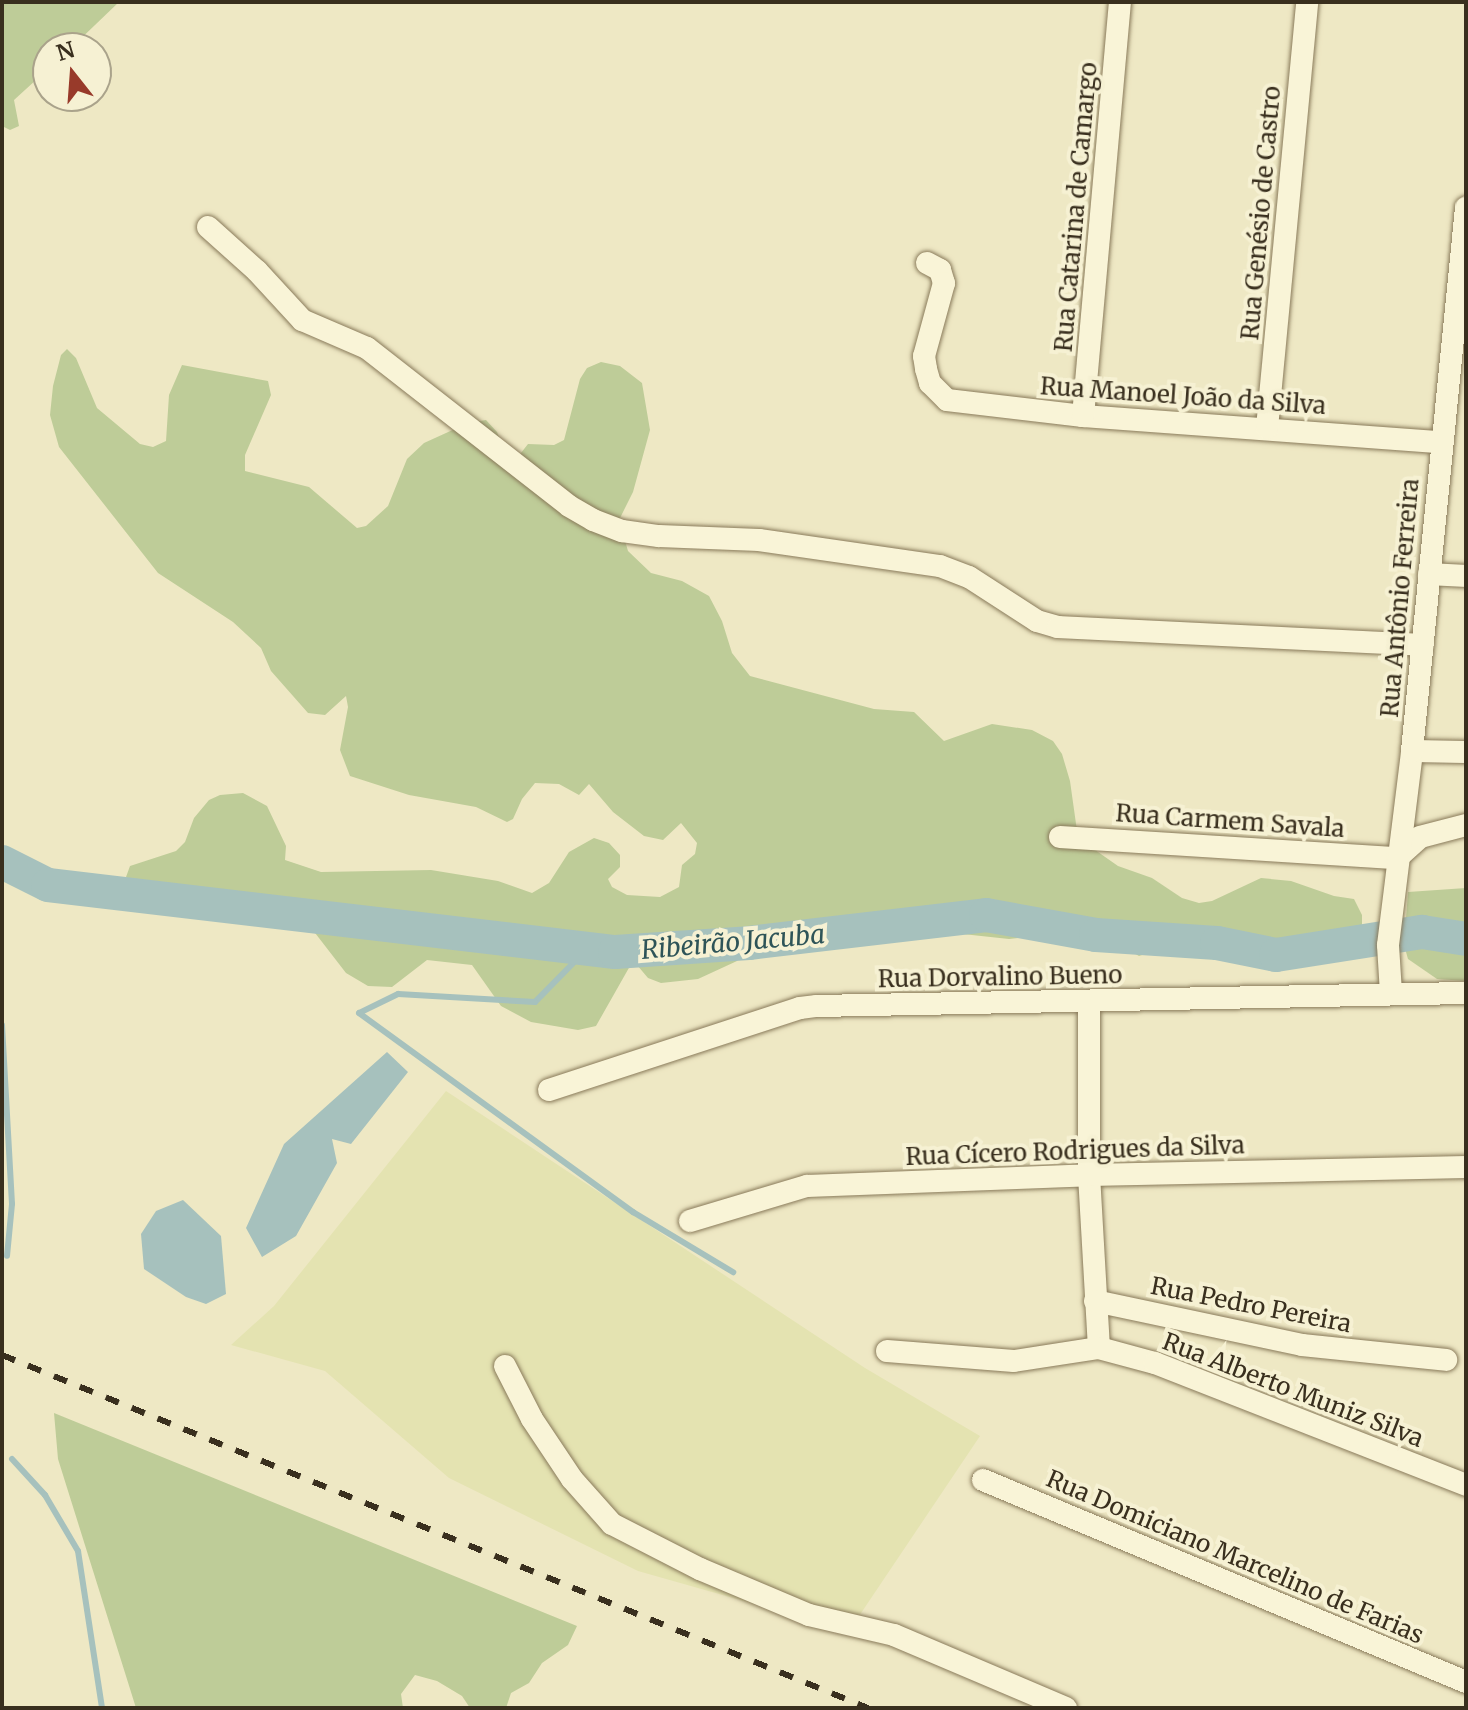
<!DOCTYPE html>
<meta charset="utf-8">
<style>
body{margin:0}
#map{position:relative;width:1468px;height:1710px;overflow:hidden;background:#eee8c4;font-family:Merriweather,serif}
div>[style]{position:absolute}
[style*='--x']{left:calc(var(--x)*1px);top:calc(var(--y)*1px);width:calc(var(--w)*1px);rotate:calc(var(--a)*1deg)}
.farmland>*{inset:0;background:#e4e3b1}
.green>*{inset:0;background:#becc98}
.water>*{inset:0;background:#a6c1bd}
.stream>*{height:6px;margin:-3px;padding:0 3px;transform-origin:3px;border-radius:3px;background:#a6c1bd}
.river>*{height:34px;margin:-17px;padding:0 17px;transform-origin:17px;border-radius:17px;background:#a6c1bd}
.roads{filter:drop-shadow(0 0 2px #897a5a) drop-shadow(0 0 2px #897a5a)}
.minor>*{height:22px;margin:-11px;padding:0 11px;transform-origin:11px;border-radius:11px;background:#f9f4d7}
.rail>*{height:6px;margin-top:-3px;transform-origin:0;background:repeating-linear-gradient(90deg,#392f1e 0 14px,transparent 0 28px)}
span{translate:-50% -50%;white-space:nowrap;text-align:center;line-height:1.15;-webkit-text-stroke:8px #f6f1d3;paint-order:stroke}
.street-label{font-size:24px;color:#392f1e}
.water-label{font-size:26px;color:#2e5458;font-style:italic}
.frame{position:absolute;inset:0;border:4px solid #392f1e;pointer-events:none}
.north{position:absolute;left:32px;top:32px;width:80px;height:80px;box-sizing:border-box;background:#f6f1d3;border:2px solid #aaa38b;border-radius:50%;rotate:343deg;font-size:22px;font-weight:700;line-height:32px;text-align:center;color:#392f1e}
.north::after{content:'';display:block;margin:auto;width:28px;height:36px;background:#983a2a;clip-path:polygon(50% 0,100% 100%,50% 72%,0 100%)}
</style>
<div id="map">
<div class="farmland">
<div style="clip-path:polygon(446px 1091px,865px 1368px,980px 1436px,849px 1631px,638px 1571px,449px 1478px,325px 1371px,231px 1345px,274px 1306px)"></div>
</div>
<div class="green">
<div style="clip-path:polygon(2px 2px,119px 2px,71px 48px,48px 48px,48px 69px,14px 100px,19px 126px,10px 130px,2px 126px)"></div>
<div style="clip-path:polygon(67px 349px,76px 358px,97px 408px,140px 444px,153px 447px,166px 441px,169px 395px,182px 365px,268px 381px,271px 395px,245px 455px,245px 471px,309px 487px,357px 528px,366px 526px,388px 506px,407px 459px,424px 443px,468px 423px,486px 420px,497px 432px,510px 467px,528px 444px,554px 445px,564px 440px,580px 379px,587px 368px,601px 362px,620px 366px,642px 383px,650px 430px,633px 492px,619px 520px,628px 551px,651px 573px,682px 581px,709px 596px,722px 621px,732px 653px,750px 676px,874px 709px,914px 712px,944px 741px,992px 724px,1032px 730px,1053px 741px,1062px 754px,1070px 781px,1078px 838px,1118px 866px,1152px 878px,1182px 898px,1199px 903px,1212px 901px,1261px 878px,1291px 881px,1334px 896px,1354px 899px,1362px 915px,1362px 929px,1352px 938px,1333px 942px,1266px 944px,1232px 936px,1200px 936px,1139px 956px,1104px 936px,1087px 934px,1078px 944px,1042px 935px,1009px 939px,879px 925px,823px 930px,744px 953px,737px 961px,698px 979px,661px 983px,648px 978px,637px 965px,630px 966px,596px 1026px,578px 1030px,531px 1022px,501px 1006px,472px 965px,427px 960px,392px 987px,368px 986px,346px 973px,312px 929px,297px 921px,275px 917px,214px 920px,152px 912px,126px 877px,130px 866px,176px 851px,185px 842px,194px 818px,209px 800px,220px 795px,243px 793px,267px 806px,286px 846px,285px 860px,321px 872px,431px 870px,498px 881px,532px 893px,549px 883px,569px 852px,594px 838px,609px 843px,620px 855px,620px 867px,608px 879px,612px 887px,627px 895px,660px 897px,679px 887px,682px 865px,695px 854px,697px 843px,681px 823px,663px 840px,644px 836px,613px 812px,589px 784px,579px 795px,559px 784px,535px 783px,522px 799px,513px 819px,507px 822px,476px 807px,409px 795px,350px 776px,340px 750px,348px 707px,346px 696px,325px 715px,308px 713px,271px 671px,261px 648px,233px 622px,158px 573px,59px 447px,50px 415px,53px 386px,61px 355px)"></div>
<div style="clip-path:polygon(1466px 888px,1466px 981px,1437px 979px,1408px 959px,1404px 945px,1408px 892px)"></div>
<div style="clip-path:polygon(54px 1413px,577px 1626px,568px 1645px,542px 1663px,529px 1683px,511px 1693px,506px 1708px,470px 1708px,462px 1696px,437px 1681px,415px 1675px,401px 1694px,403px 1708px,136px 1708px,58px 1459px)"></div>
</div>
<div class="water">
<div style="clip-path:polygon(387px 1052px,408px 1072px,351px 1144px,332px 1139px,337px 1163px,296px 1236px,262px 1257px,246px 1228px,284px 1144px)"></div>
<div style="clip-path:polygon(183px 1200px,221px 1236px,226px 1294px,206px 1304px,186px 1297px,144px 1269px,141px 1234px,156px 1211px)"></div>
</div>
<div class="stream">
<div style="--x:587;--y:949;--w:74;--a:134.5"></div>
<div style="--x:535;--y:1002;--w:137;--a:-176.7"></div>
<div style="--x:398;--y:994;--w:43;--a:154"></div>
<div style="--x:359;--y:1013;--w:339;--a:36"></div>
<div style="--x:633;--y:1212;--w:117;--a:31"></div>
<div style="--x:2;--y:1025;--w:179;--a:86.8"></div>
<div style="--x:12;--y:1204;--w:52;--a:95.5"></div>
<div style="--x:12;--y:1459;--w:49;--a:47.5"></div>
<div style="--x:45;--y:1495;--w:65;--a:59.5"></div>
<div style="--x:78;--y:1551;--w:159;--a:81.3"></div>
</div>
<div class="river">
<div style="--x:2;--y:862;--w:51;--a:26.6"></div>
<div style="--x:48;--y:885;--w:571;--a:6.74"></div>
<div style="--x:615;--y:952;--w:134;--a:-3.8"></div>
<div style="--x:749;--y:943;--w:239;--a:-6.7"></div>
<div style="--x:986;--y:915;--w:112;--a:10.3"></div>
<div style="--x:1096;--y:935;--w:121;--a:3.8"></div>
<div style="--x:1217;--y:943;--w:60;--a:11.5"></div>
<div style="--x:1276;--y:955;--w:148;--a:-9"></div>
<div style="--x:1422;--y:932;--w:45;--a:9"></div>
</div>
<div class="roads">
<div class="minor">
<div style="--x:208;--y:227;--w:66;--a:41.9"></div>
<div style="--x:257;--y:271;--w:67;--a:47.4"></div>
<div style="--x:302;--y:320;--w:71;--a:23.3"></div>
<div style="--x:367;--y:348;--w:256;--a:38"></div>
<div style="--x:569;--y:506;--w:28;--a:30"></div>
<div style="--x:593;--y:520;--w:31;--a:21"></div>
<div style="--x:622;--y:531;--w:37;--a:8"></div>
<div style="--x:659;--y:536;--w:100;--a:2.3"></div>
<div style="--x:759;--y:540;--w:183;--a:8.2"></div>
<div style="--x:940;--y:566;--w:31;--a:21"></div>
<div style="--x:969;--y:577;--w:81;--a:32.9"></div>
<div style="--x:1037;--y:621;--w:22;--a:16"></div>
<div style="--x:1058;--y:627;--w:365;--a:2.8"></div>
<div style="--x:927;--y:263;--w:15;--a:28"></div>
<div style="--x:940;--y:270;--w:14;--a:73"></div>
<div style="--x:944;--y:283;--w:76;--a:105.3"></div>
<div style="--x:924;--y:356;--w:13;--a:81"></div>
<div style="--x:926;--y:369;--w:15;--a:74"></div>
<div style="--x:930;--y:383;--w:24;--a:45"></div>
<div style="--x:947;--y:400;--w:137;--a:6.7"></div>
<div style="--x:1083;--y:416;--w:358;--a:4.2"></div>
<div style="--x:1083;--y:416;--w:416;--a:-84.9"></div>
<div style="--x:1267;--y:428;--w:428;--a:-84.6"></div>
<div style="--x:1429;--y:574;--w:37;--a:3"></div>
<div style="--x:1412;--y:751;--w:54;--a:1.1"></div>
<div style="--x:1060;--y:837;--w:338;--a:3.6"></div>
<div style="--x:1397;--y:858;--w:31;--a:-42"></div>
<div style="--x:1420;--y:837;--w:48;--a:-14.6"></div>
<div style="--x:1391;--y:993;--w:48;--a:-93.6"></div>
<div style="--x:1388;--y:945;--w:195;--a:-82.9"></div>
<div style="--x:1412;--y:751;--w:546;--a:-84.32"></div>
<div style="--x:1089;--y:1002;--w:173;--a:90"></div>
<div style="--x:1089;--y:1175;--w:173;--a:86.7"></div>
<div style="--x:549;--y:1090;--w:264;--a:-18.1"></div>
<div style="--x:800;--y:1008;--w:17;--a:-7"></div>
<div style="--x:817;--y:1006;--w:649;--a:-1.15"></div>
<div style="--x:690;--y:1221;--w:122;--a:-16.7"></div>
<div style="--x:807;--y:1186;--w:282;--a:-2.2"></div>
<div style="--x:1089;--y:1175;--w:377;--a:-1.2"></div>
<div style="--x:1095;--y:1301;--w:212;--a:12"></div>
<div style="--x:1302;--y:1345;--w:145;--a:5.9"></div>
<div style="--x:887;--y:1351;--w:127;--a:4.5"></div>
<div style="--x:1014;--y:1361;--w:86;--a:-8.7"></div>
<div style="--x:1099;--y:1348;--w:58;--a:15"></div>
<div style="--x:1155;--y:1363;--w:334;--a:21.4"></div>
<div style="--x:505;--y:1366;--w:59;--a:63"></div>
<div style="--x:532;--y:1419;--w:72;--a:56.3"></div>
<div style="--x:572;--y:1479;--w:60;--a:48.4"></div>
<div style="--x:612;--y:1524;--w:99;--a:27.1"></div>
<div style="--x:700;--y:1569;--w:118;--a:22.9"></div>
<div style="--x:809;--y:1615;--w:87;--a:13.2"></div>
<div style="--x:894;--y:1635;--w:187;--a:23"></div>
<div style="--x:983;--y:1480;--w:524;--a:22.7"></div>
</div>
</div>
<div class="rail">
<div style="--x:2;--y:1355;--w:935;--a:22.18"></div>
</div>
<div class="street-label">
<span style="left:1076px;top:207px;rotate:-85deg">Rua Catarina de Camargo</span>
<span style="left:1261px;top:213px;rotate:-85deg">Rua Genésio de Castro</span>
<span style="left:1183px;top:396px;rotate:4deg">Rua Manoel João da Silva</span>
<span style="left:1400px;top:598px;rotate:-85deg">Rua Antônio Ferreira</span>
<span style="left:1230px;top:821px;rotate:4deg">Rua Carmem Savala</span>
<span style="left:1000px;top:977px;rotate:-1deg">Rua Dorvalino Bueno</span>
<span style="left:1075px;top:1151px;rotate:-2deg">Rua Cícero Rodrigues da Silva</span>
<span style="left:1251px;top:1305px;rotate:11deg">Rua Pedro Pereira</span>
<span style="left:1293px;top:1390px;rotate:21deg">Rua Alberto Muniz Silva</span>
<span style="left:1235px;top:1557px;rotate:23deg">Rua Domiciano Marcelino de Farias</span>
</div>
<div class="water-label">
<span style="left:733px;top:942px;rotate:-5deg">Ribeirão Jacuba</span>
</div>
<div class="frame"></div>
<div class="north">N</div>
</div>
